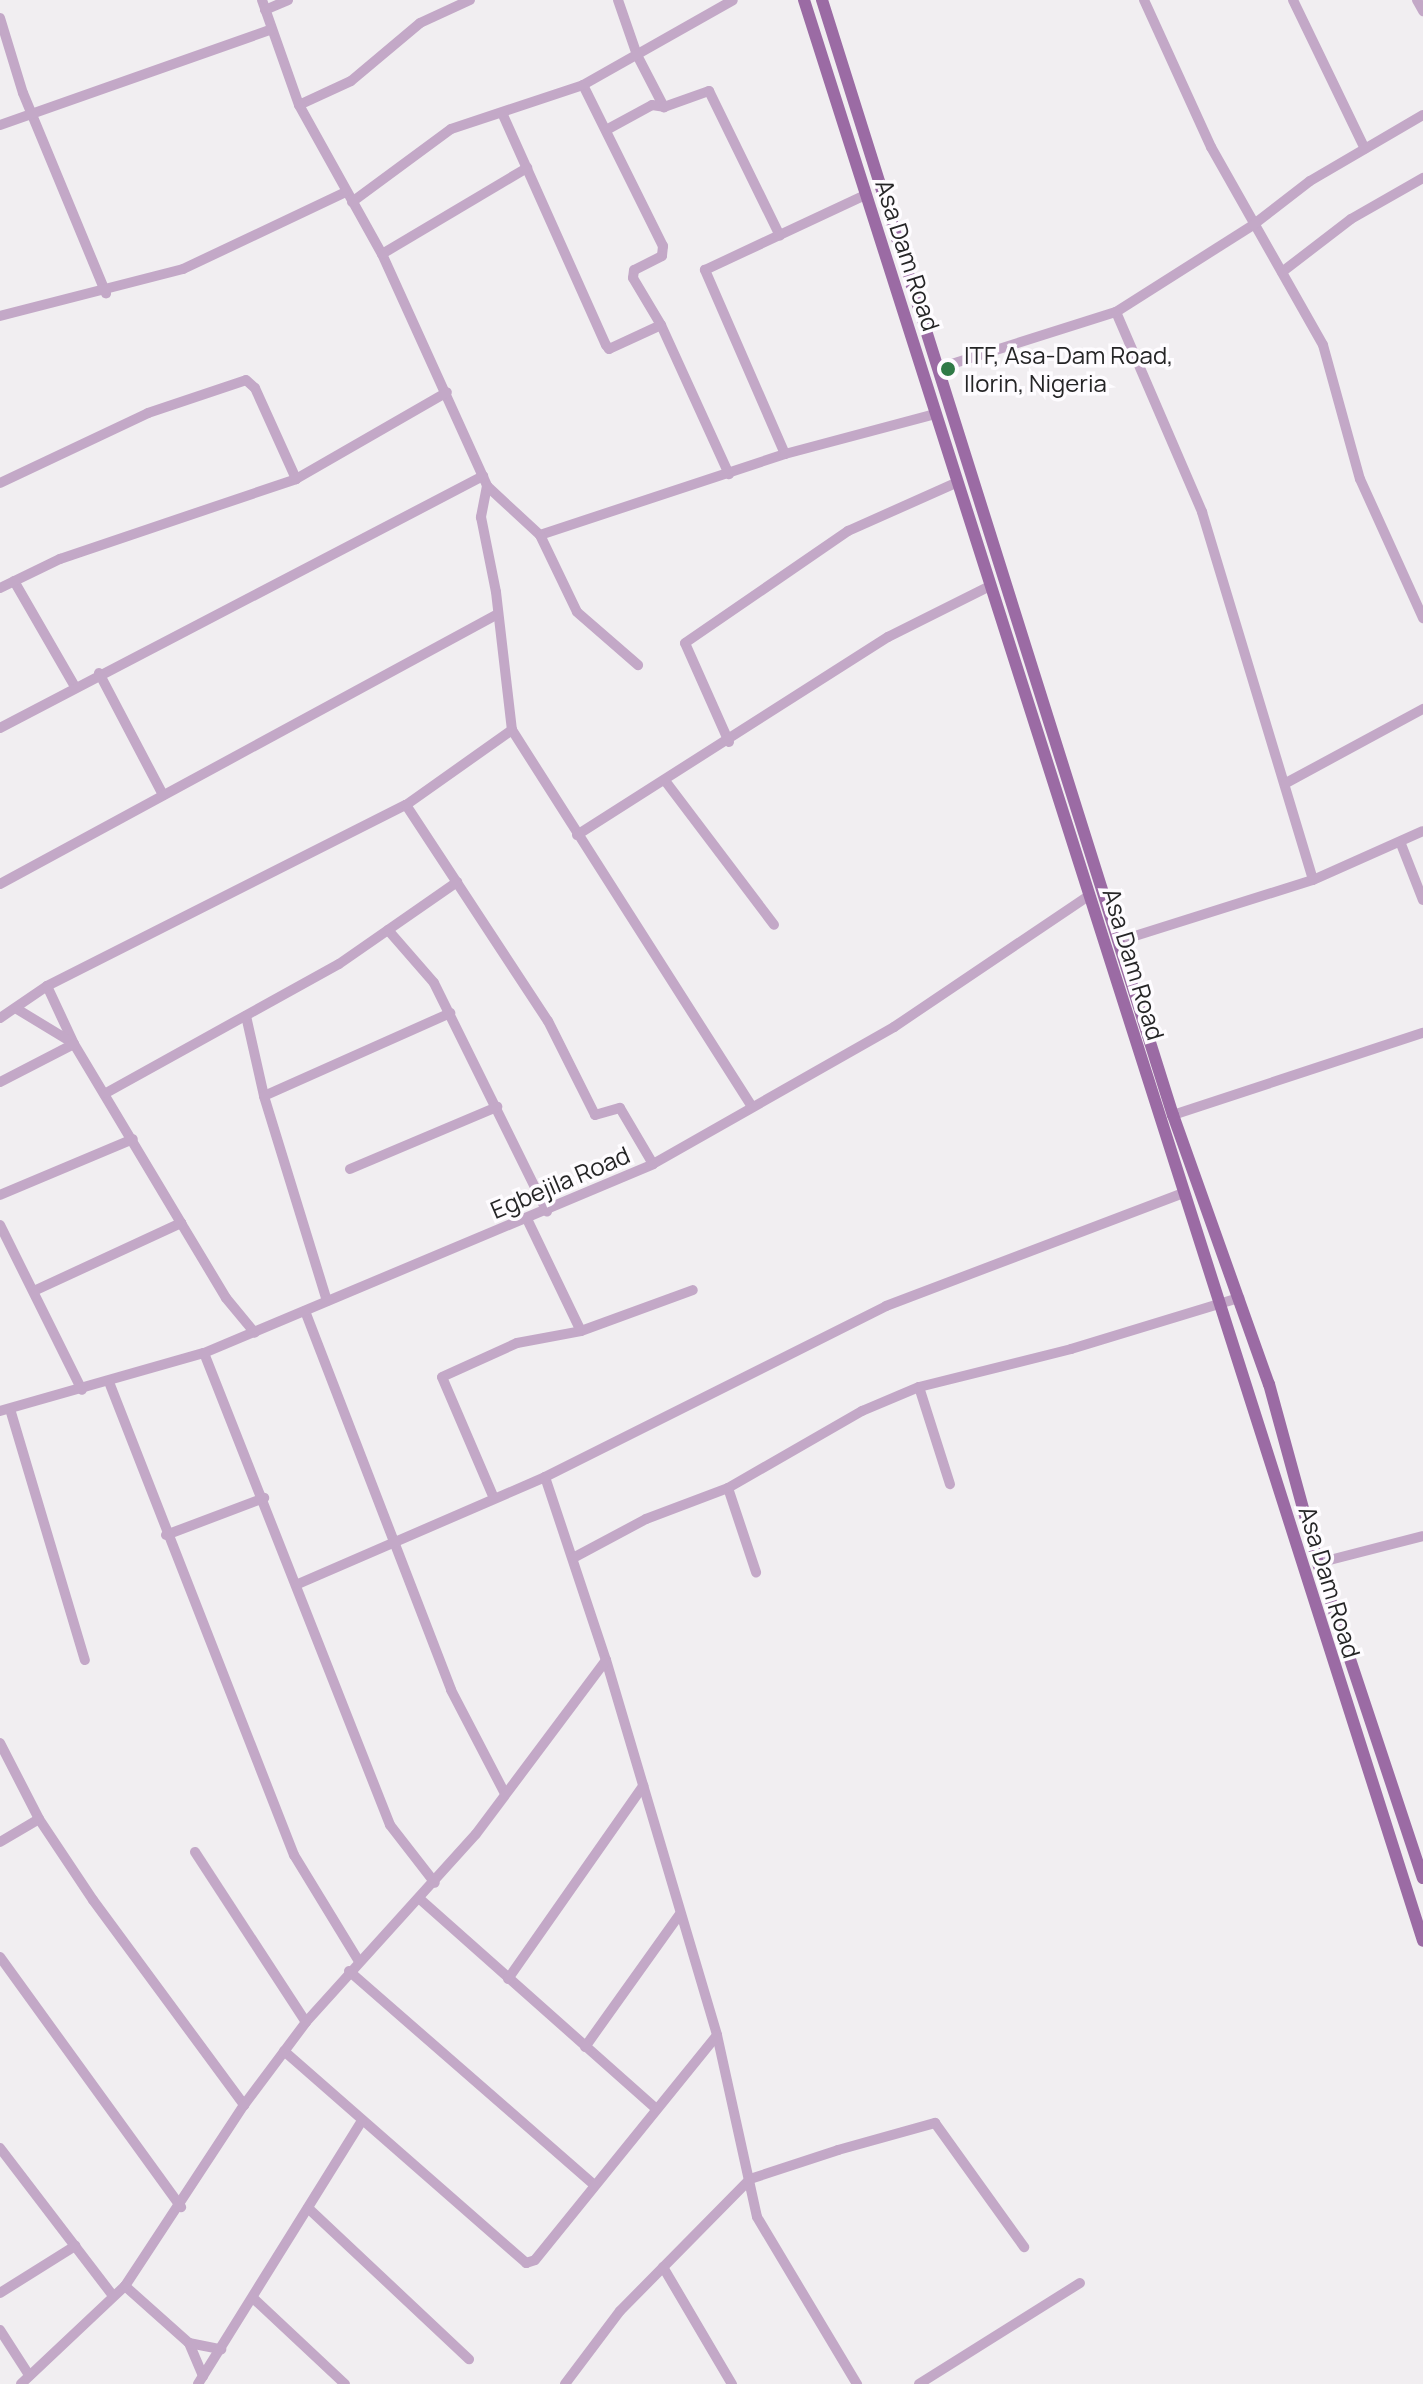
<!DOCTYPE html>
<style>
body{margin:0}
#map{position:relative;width:1423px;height:2384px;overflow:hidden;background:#f1eef1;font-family:Manrope,sans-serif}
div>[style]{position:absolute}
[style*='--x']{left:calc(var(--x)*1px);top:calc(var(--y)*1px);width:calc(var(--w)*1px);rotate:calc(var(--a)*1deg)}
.minor>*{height:10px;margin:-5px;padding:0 5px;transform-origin:5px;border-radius:5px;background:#c3a8c7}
.major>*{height:12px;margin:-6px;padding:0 6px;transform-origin:6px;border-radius:6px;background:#9b6ba4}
.dots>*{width:22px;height:22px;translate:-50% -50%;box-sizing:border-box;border:4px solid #fefcff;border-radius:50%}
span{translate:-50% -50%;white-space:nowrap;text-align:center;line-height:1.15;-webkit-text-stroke:7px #fefcff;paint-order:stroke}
.street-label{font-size:24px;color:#252526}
.poi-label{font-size:24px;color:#252526}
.left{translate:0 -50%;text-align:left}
</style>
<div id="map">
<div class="minor">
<div style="--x:262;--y:0;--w:111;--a:70.6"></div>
<div style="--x:299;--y:105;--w:171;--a:60.9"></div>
<div style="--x:382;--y:254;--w:255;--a:65.6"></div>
<div style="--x:487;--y:486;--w:32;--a:101"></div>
<div style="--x:481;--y:517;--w:76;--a:78.7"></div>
<div style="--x:496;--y:592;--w:139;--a:83.4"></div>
<div style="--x:512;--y:730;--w:447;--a:57.5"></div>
<div style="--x:618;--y:0;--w:58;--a:70.9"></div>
<div style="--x:637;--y:55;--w:59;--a:62.6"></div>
<div style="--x:1144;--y:0;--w:162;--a:65.5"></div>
<div style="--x:1211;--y:147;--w:227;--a:60.5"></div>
<div style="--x:1323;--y:345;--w:139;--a:74.6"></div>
<div style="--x:1360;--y:479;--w:153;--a:65.6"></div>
<div style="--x:1293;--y:0;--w:165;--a:64.2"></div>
<div style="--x:1417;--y:0;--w:13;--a:61"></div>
<div style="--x:265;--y:10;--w:25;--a:-23"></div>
<div style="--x:0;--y:18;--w:78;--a:73"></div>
<div style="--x:23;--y:93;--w:217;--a:67.5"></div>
<div style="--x:583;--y:85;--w:180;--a:63.6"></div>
<div style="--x:663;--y:246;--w:10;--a:96"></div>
<div style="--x:662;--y:256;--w:31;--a:153"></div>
<div style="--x:634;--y:270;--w:8;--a:97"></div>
<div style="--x:633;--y:278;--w:55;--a:59.2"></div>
<div style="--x:661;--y:325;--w:164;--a:65.5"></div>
<div style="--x:299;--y:105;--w:57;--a:-24.8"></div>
<div style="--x:351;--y:81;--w:90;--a:-40"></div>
<div style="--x:420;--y:23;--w:55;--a:-24.7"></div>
<div style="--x:503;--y:115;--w:252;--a:65.9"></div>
<div style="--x:606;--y:345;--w:5;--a:53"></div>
<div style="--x:609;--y:349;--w:57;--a:-24.8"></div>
<div style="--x:0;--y:125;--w:288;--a:-19.4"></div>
<div style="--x:608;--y:129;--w:50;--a:-28.6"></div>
<div style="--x:652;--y:105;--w:12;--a:9"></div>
<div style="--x:664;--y:107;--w:48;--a:-19.6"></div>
<div style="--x:709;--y:91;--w:161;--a:63.9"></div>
<div style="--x:352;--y:202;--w:123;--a:-36.4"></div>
<div style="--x:451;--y:129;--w:139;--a:-18.4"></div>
<div style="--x:583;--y:85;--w:172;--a:-29.5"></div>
<div style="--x:382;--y:254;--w:169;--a:-30.7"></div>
<div style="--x:1282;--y:272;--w:87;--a:-37.5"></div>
<div style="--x:1351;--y:219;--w:83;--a:-29.7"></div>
<div style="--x:1116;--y:312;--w:218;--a:66.7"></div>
<div style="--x:1202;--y:512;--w:384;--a:73.2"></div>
<div style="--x:0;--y:316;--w:189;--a:-14.4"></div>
<div style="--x:183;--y:269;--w:180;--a:-25.3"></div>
<div style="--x:939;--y:368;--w:186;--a:-17.6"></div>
<div style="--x:1116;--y:312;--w:162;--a:-32.4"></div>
<div style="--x:1253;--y:225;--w:72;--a:-37.7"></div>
<div style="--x:1310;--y:181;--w:131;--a:-30.3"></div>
<div style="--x:785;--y:454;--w:201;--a:-113.5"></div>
<div style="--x:705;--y:270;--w:177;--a:-25.1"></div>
<div style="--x:0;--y:483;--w:164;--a:-25.3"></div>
<div style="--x:148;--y:413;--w:103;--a:-18.6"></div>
<div style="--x:246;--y:380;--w:12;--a:42"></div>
<div style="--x:255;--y:388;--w:100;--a:65.7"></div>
<div style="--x:487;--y:486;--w:72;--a:42.8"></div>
<div style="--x:540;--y:535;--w:258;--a:-18.3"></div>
<div style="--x:785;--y:454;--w:155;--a:-14.9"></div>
<div style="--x:540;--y:535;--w:85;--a:64.3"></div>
<div style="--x:577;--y:612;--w:81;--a:41"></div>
<div style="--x:14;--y:581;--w:120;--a:60"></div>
<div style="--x:0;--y:588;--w:67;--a:-25.8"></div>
<div style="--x:60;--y:559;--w:249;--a:-18.7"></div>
<div style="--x:296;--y:479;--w:174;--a:-29.9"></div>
<div style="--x:99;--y:673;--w:138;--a:62.3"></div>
<div style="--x:0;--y:728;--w:545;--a:-27.55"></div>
<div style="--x:729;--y:742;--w:108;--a:-114"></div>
<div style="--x:685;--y:643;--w:198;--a:-34.5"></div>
<div style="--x:848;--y:531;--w:120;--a:-24"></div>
<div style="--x:666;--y:782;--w:179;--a:52.9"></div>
<div style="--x:1286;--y:783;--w:156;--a:-28.4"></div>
<div style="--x:406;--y:805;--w:258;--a:56.7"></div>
<div style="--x:548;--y:1021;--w:105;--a:63.4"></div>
<div style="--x:595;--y:1115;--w:26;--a:-16"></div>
<div style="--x:620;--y:1108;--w:65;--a:59.5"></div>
<div style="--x:577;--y:835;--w:369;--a:-32.5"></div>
<div style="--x:888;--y:637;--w:114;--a:-26.6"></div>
<div style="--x:1401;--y:844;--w:60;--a:68.6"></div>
<div style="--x:0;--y:884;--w:566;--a:-28.47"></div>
<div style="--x:388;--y:930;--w:70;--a:49"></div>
<div style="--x:434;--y:983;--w:255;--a:63.7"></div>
<div style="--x:1119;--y:941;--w:203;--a:-17.5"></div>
<div style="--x:1313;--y:880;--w:120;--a:-24"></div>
<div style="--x:47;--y:986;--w:64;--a:65"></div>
<div style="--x:74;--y:1044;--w:209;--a:59.1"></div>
<div style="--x:181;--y:1223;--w:87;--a:59"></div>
<div style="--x:226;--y:1298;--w:45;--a:50.4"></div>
<div style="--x:17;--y:1009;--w:66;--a:31.3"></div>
<div style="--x:246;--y:1016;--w:82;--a:77.3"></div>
<div style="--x:0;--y:1018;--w:57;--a:-34.2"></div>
<div style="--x:47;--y:986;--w:402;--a:-26.8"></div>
<div style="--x:406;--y:805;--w:130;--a:-35.3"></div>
<div style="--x:0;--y:1082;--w:83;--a:-27.2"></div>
<div style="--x:106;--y:1093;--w:266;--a:-29"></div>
<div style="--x:339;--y:964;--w:144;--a:-34.8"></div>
<div style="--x:1173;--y:1115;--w:263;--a:-18.2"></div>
<div style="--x:350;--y:1169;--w:160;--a:-22.9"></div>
<div style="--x:0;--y:1195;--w:144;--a:-22.8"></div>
<div style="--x:527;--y:1219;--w:124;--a:64.3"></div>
<div style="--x:0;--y:1225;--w:184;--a:63.6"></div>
<div style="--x:36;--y:1290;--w:160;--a:-24.8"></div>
<div style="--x:327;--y:1301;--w:214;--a:-107.1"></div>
<div style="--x:264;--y:1096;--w:204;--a:-24"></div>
<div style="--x:305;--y:1311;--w:406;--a:68.9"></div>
<div style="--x:451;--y:1690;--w:115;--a:62.5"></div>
<div style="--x:204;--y:1353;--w:507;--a:68.49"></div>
<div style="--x:390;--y:1825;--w:73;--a:52.2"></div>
<div style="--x:109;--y:1382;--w:508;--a:68.64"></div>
<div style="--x:294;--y:1855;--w:123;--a:58.6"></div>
<div style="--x:919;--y:1387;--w:102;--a:72.3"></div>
<div style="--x:10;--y:1409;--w:262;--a:73.4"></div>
<div style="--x:0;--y:1411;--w:212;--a:-15.9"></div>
<div style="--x:204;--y:1353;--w:487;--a:-22.8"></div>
<div style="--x:653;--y:1164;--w:277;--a:-29.6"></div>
<div style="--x:894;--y:1027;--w:236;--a:-34"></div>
<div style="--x:545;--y:1477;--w:193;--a:71.6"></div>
<div style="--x:606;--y:1660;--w:391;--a:73.5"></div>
<div style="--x:717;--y:2035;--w:186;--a:77.6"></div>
<div style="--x:757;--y:2217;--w:195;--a:59.1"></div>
<div style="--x:728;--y:1488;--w:89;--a:71.6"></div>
<div style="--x:493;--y:1496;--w:129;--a:-113.2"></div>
<div style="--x:442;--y:1377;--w:82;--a:-24.4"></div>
<div style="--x:517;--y:1343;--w:65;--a:-10.6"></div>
<div style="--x:581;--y:1331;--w:119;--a:-20.1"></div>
<div style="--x:166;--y:1535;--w:105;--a:-20.7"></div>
<div style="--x:573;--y:1558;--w:83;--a:-28.1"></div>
<div style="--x:646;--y:1519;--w:88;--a:-20.7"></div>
<div style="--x:728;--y:1488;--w:155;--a:-29.9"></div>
<div style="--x:862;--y:1411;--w:62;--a:-22.8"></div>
<div style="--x:919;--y:1387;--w:157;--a:-14"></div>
<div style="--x:1071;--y:1349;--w:176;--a:-16.9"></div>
<div style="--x:1318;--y:1563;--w:108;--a:-14.4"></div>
<div style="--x:298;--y:1584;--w:269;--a:-23.4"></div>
<div style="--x:545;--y:1477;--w:381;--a:-26.6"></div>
<div style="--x:886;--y:1306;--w:316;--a:-20.8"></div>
<div style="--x:0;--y:1743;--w:85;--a:62.8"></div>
<div style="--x:39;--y:1819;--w:97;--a:56.3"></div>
<div style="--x:93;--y:1900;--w:255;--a:53.6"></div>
<div style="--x:0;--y:1842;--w:45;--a:-30.5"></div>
<div style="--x:195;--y:1852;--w:203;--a:56.9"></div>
<div style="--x:421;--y:1900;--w:314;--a:41.6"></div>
<div style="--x:0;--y:1957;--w:309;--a:54.1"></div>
<div style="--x:349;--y:1971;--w:324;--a:41.1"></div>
<div style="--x:508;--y:1979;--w:236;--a:-55"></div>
<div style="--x:585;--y:2047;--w:163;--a:-54.5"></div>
<div style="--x:284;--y:2051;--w:322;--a:41.2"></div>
<div style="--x:526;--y:2263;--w:9;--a:-18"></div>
<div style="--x:535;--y:2260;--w:289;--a:-51"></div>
<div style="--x:0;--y:2148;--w:186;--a:52.6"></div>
<div style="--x:308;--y:2208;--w:221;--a:43.2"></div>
<div style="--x:663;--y:2267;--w:136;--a:59.5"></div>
<div style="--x:125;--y:2286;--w:86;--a:41.7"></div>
<div style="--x:189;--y:2343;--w:36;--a:67"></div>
<div style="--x:0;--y:2293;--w:89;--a:-32.1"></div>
<div style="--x:253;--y:2298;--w:126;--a:43.1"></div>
<div style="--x:0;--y:2330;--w:54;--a:57.2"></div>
<div style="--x:189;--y:2343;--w:33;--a:11"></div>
<div style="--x:21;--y:2384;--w:143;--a:-43.3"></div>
<div style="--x:125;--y:2286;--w:217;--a:-56.7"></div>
<div style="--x:244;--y:2105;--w:104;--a:-53.2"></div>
<div style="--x:306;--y:2022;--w:253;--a:-47.9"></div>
<div style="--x:476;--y:1834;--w:217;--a:-53.2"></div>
<div style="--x:198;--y:2384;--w:310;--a:-58.1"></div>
<div style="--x:565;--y:2384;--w:91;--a:-53"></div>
<div style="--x:620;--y:2311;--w:185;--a:-45.4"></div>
<div style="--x:750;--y:2179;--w:93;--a:-18.2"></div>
<div style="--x:838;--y:2150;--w:101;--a:-15.6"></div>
<div style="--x:935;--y:2123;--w:153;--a:54.3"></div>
<div style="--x:919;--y:2384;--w:190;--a:-32.1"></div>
</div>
<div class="major">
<div style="--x:804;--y:0;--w:2037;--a:72.31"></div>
<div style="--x:822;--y:0;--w:1169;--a:72.53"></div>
<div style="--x:1173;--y:1115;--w:286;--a:70.4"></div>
<div style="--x:1269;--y:1384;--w:186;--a:74.7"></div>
<div style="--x:1318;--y:1563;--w:332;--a:71.6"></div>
</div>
<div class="dots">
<div style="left:948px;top:369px;background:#307a47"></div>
</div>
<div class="street-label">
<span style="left:908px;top:255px;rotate:72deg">Asa Dam Road</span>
<span style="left:1134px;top:964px;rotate:73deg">Asa Dam Road</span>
<span style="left:560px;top:1182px;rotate:-23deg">Egbejila Road</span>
<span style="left:1330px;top:1582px;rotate:73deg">Asa Dam Road</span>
</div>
<div class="poi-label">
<span class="left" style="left:964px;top:369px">ITF, Asa-Dam Road,<br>Ilorin, Nigeria</span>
</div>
</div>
